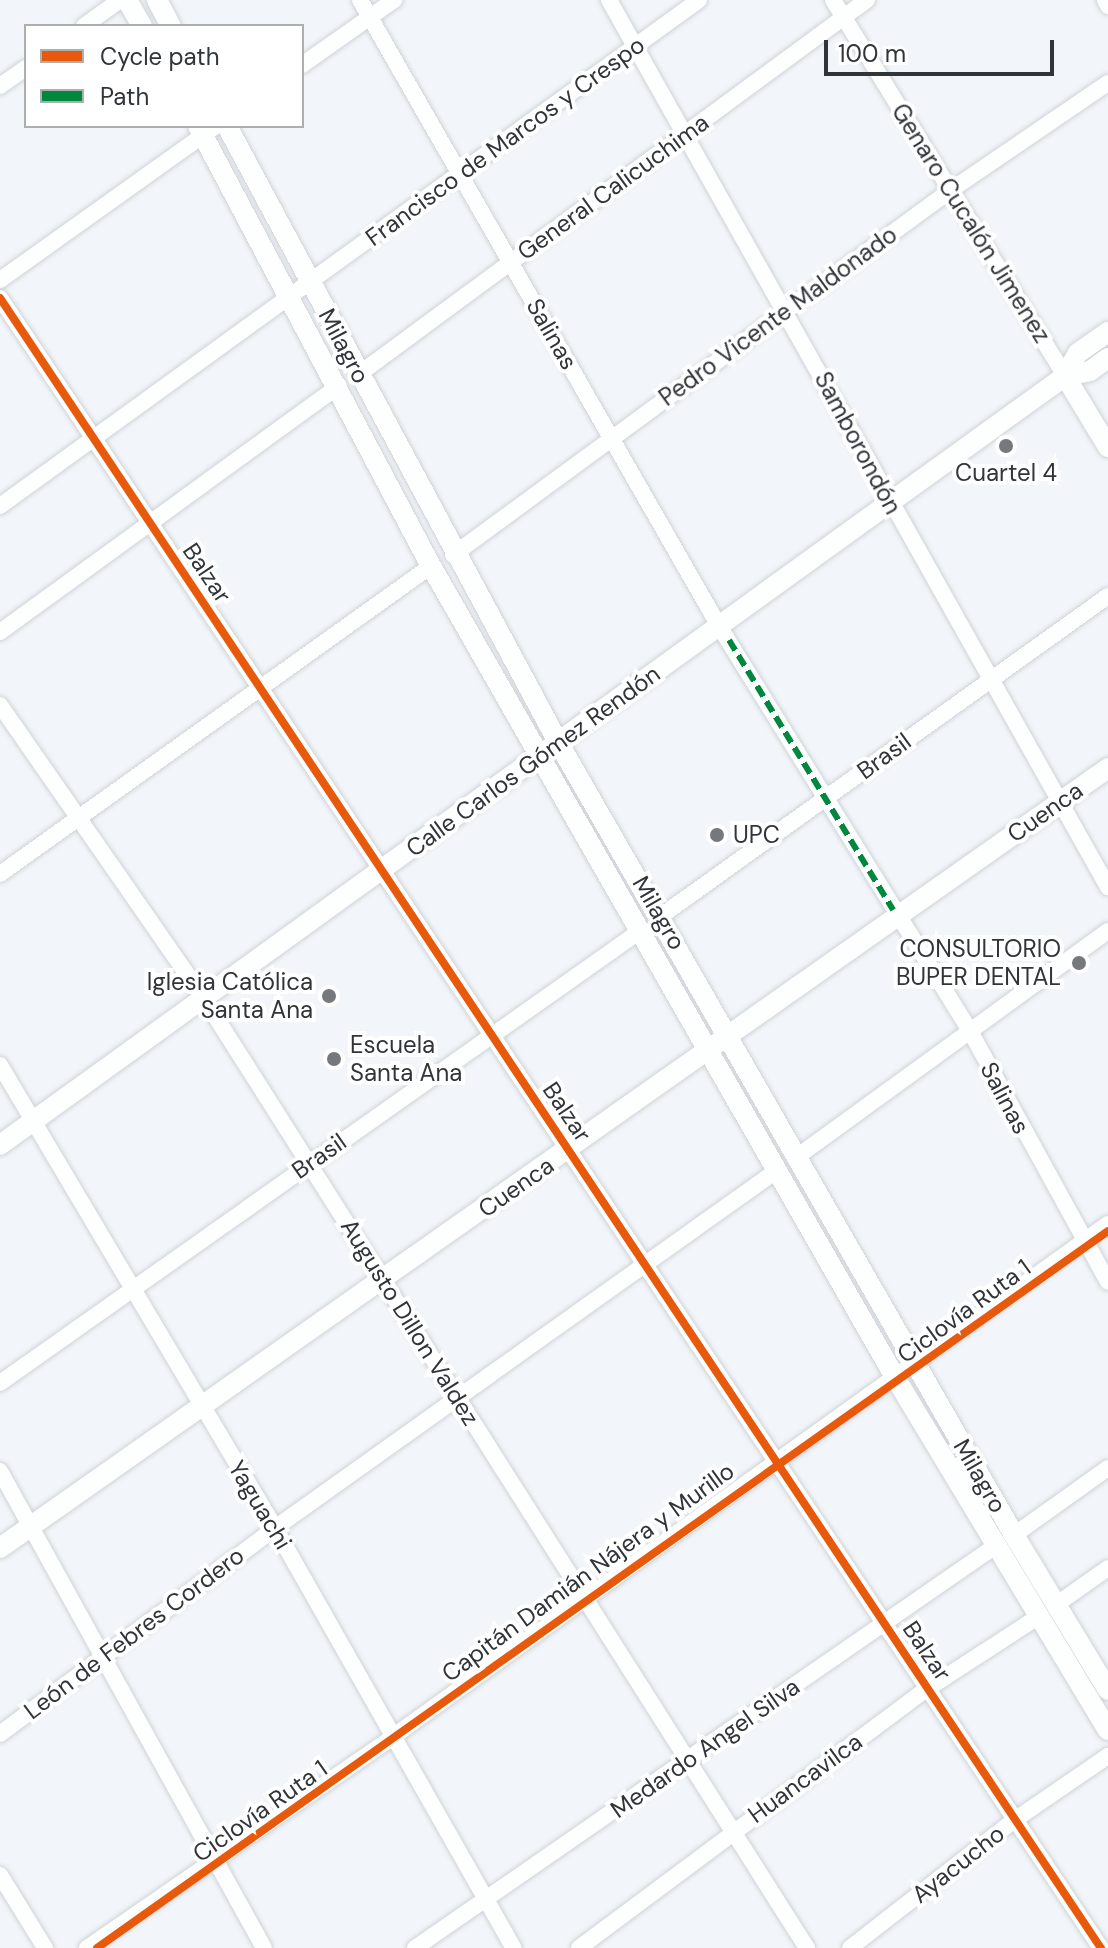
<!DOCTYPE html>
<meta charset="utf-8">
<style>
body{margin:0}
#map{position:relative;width:1108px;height:1948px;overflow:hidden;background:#f2f6fa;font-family:"DM Sans",sans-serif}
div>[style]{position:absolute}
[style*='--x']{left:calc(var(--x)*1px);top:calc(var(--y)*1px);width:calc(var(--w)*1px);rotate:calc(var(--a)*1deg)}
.roads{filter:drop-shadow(0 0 2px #ced3d7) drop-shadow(0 0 2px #ced3d7)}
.minor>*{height:16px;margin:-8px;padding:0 8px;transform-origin:8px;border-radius:8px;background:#fdfefe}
.major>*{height:20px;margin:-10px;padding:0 10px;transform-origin:10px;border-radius:10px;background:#fdfefe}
.quiet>*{height:6px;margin-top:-3px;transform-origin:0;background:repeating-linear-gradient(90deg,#00873e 0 12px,transparent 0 18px)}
.cycleway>*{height:8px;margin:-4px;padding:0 4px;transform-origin:4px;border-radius:4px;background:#e8590c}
.dots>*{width:22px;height:22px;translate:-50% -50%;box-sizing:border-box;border:4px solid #fff;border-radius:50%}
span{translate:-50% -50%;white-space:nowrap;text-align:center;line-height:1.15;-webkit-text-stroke:8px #fff;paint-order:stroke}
.street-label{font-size:24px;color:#30353a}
.poi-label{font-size:24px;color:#30353a}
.left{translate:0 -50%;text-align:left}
.right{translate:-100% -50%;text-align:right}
.legend{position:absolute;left:24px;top:24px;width:280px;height:104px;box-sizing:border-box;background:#fff;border:2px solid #acaeb0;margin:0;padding:10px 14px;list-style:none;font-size:24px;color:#30353a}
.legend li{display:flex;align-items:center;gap:16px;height:40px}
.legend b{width:40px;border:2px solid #acaeb0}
.scale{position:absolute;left:824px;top:40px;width:230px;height:36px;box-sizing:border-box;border:4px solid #30353a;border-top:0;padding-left:10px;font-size:24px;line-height:28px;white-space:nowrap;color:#30353a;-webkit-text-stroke:6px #fff;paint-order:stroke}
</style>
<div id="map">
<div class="roads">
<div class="minor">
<div style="--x:360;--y:0;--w:722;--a:60.17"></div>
<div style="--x:719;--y:626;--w:476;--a:58.2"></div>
<div style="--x:970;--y:1031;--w:286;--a:61.2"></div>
<div style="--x:609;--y:0;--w:1018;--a:60.64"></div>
<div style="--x:833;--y:0;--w:442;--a:58.3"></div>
<div style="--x:1105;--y:0;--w:7;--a:63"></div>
<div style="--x:84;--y:26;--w:44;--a:-35.8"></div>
<div style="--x:302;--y:65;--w:113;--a:-35.2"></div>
<div style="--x:0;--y:86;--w:32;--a:-35"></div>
<div style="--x:0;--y:280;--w:265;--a:-35.5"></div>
<div style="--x:0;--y:298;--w:1984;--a:56.29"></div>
<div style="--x:359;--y:374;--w:631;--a:-36.36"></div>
<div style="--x:0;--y:506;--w:863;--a:-35.9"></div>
<div style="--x:453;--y:555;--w:617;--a:-36.24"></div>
<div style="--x:951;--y:190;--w:190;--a:-34.3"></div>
<div style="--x:0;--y:632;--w:419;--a:-36"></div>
<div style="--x:0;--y:705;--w:356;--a:55.2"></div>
<div style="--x:203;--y:997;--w:1127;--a:57.58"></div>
<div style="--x:0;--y:874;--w:530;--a:-35.55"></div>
<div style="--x:661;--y:916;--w:550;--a:-35.6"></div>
<div style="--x:0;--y:1065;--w:539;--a:59.29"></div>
<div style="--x:275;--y:1528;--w:483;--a:60.4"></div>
<div style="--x:798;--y:1156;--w:383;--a:-36"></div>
<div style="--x:0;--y:1383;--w:784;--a:-35.23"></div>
<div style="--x:0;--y:1471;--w:545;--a:61.04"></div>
<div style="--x:1014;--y:1535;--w:115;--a:-35.5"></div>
<div style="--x:1057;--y:1604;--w:62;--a:-35.2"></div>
<div style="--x:0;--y:1734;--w:344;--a:-36.8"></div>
<div style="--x:275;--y:1528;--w:615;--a:-35.47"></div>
<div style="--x:0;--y:1875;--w:86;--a:58.3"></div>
<div style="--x:87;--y:1948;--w:369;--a:-34.6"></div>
<div style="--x:391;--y:1738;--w:882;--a:-35.64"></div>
<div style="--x:415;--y:1948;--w:704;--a:-34.71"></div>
<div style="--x:579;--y:1948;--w:434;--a:-36.7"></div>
<div style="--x:927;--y:1689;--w:132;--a:-33"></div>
<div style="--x:850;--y:1948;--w:210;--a:-37.9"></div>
<div style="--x:1016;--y:1819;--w:112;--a:-34.4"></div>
</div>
<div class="major">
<div style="--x:127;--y:0;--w:30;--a:60"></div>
<div style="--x:157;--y:0;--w:30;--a:62"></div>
<div style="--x:198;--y:126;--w:498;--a:62.1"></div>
<div style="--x:431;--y:566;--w:937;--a:60.23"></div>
<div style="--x:896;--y:1379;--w:410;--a:58.9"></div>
<div style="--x:227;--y:126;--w:699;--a:61.75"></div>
<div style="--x:558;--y:742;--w:915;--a:60.1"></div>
<div style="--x:1014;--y:1535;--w:181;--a:58.8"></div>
<div style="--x:1065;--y:376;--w:83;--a:58.8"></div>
<div style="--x:1065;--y:376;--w:25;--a:-11"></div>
<div style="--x:1090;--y:371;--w:22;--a:-36"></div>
<div style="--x:0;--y:1145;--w:1314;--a:-35.83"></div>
<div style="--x:1065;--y:376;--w:26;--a:-61"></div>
<div style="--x:1078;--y:353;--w:37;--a:-35"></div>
<div style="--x:0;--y:1548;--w:1355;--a:-35.14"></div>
</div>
</div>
<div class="quiet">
<div style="--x:729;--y:640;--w:316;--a:58.7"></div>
</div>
<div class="cycleway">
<div style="--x:0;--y:298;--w:1984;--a:56.29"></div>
<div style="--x:97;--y:1948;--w:1239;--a:-35.34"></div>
</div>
<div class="dots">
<div style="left:1006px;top:446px;background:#74797d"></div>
<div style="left:717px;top:835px;background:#74797d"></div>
<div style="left:1079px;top:963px;background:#74797d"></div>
<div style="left:329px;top:996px;background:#74797d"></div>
<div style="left:334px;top:1059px;background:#74797d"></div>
</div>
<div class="street-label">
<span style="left:505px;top:141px;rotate:-36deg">Francisco de Marcos y Crespo</span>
<span style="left:613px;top:187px;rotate:-36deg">General Calicuchima</span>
<span style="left:971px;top:223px;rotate:58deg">Genaro Cucalón Jimenez</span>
<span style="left:778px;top:316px;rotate:-36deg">Pedro Vicente Maldonado</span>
<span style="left:552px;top:334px;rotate:60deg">Salinas</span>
<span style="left:344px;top:346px;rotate:62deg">Milagro</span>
<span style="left:858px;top:443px;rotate:62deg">Samborondón</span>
<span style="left:207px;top:573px;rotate:56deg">Balzar</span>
<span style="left:884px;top:756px;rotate:-36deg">Brasil</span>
<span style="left:533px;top:761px;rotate:-36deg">Calle Carlos Gómez Rendón</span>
<span style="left:1045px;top:812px;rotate:-35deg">Cuenca</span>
<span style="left:659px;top:913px;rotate:60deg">Milagro</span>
<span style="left:1005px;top:1098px;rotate:62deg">Salinas</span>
<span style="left:567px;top:1112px;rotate:56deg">Balzar</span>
<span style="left:319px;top:1156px;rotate:-35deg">Brasil</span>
<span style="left:516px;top:1187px;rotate:-35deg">Cuenca</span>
<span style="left:964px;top:1311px;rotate:-36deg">Ciclovía Ruta 1</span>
<span style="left:410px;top:1322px;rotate:58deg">Augusto Dillon Valdez</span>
<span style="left:980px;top:1476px;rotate:60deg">Milagro</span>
<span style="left:260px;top:1505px;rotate:59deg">Yaguachi</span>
<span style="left:588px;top:1572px;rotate:-36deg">Capitán Damián Nájera y Murillo</span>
<span style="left:134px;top:1633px;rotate:-37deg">León de Febres Cordero</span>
<span style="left:927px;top:1651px;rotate:56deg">Balzar</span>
<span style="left:705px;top:1748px;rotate:-35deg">Medardo Angel Silva</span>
<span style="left:805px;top:1778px;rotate:-36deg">Huancavilca</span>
<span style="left:260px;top:1811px;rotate:-35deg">Ciclovía Ruta 1</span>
<span style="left:958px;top:1864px;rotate:-38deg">Ayacucho</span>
</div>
<div class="poi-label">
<span style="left:1006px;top:473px">Cuartel 4</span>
<span class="left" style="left:733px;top:835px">UPC</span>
<span class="right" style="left:1061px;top:963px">CONSULTORIO<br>BUPER DENTAL</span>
<span class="right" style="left:313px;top:996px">Iglesia Católica<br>Santa Ana</span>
<span class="left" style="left:350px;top:1059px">Escuela<br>Santa Ana</span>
</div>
<ul class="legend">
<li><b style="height:10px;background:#e8590c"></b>Cycle path</li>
<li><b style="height:10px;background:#00873e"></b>Path</li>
</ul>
<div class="scale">100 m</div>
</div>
